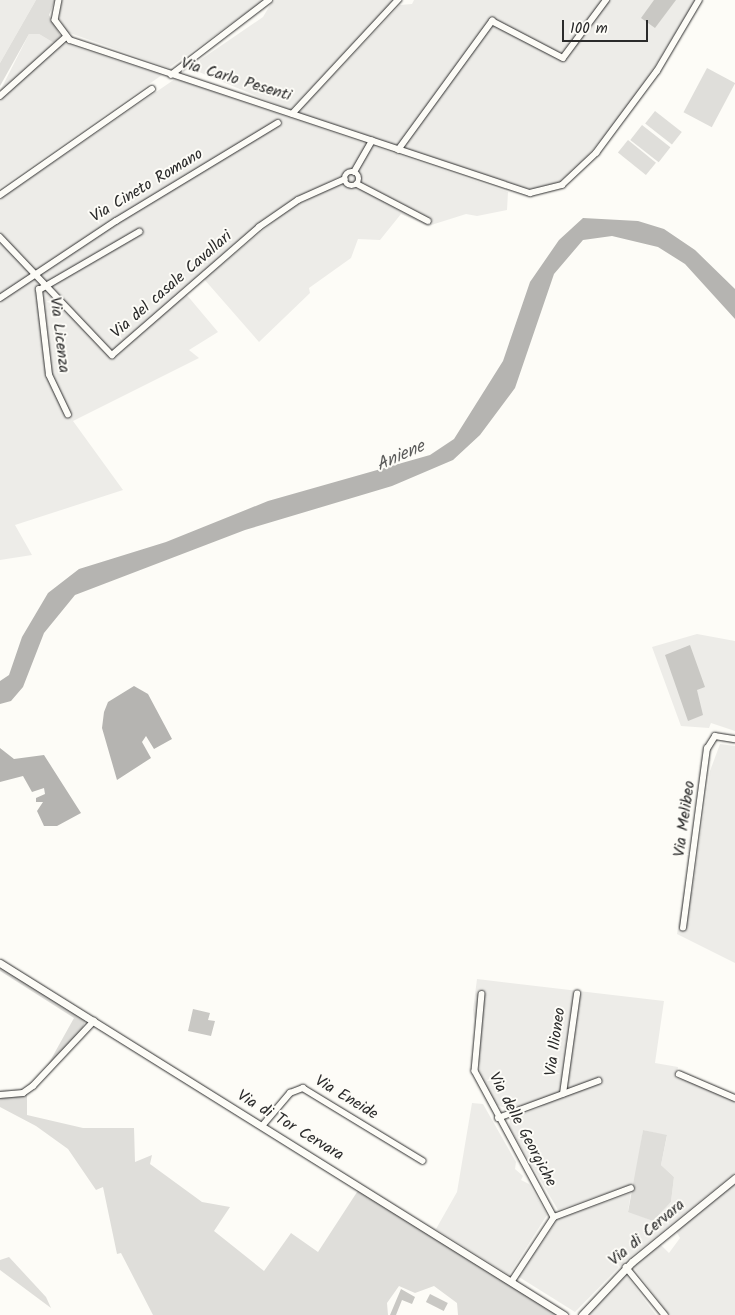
<!DOCTYPE html>
<style>
body{margin:0}
#map{position:relative;width:735px;height:1315px;overflow:hidden;background:#fdfcf7;font-family:Kalam,sans-serif}
div>[style]{position:absolute}
[style*='--x']{left:calc(var(--x)*1px);top:calc(var(--y)*1px);width:calc(var(--w)*1px);rotate:calc(var(--a)*1deg)}
.built>*{inset:0;background:#edece8}
.green>*{inset:0;background:#dfdeda;transform-origin:0 0}
.water>*{inset:0;background:#b5b4b1}
.building>*{inset:0;background:#c9c8c4;transform-origin:0 0}
.roads{filter:drop-shadow(0 0 1px #2b2b2b) drop-shadow(0 0 1px #2b2b2b)}
.minor>*{height:5.5px;margin:-2.75px;padding:0 2.75px;transform-origin:2.75px;border-radius:2.75px;background:#fdfcf7}
.minor>.ring{margin:-2.75px;padding:0;box-sizing:content-box;background:none;border:5.5px solid #fdfcf7;border-radius:50%}
.tertiary>*{height:7px;margin:-3.5px;padding:0 3.5px;transform-origin:3.5px;border-radius:3.5px;background:#fdfcf7}
span{translate:-50% -50%;white-space:nowrap;text-align:center;line-height:1.15;-webkit-text-stroke:4px #fdfcf7;paint-order:stroke}
.street-label{font-size:16px;color:#2b2b2b}
.water-label{font-size:18px;color:#5b5b5a;font-style:italic}
.scale{position:absolute;left:562px;top:20px;width:86px;height:22px;box-sizing:border-box;border:2px solid #2b2b2b;border-top:0;padding-left:6px;font-size:15px;line-height:18px;white-space:nowrap;color:#2b2b2b;-webkit-text-stroke:4px #fdfcf7;paint-order:stroke}
</style>
<div id="map">
<div class="built">
<div style="clip-path:polygon(0 0,36px 0,0 63px)"></div>
<div style="clip-path:polygon(63px 0,264px 0,169px 68px,67px 32px,58px 16px)"></div>
<div style="clip-path:polygon(273px 0,394px 0,290px 110px,199px 72px,200px 60px,263px 17px)"></div>
<div style="clip-path:polygon(414px 0,696px 0,633px 101px,581px 164px,554px 186px,537px 189px,521px 188px,297px 113px,400px 5px,412px 4px)"></div>
<div style="clip-path:polygon(29px 34px,39px 34px,54px 43px,0 91px)"></div>
<div style="clip-path:polygon(63px 43px,162px 75px,0 188px,0 99px)"></div>
<div style="clip-path:polygon(175px 79px,508px 192px,507px 210px,477px 216px,466px 214px,428px 226px,401px 214px,380px 240px,358px 239px,351px 258px,309px 288px,310px 293px,259px 342px,204px 279px,290px 208px,343px 183px,343px 175px,292px 200px,262px 221px,112px 351px,0 234px,0 199px)"></div>
<div style="clip-path:polygon(0 242px,112px 360px,186px 294px,218px 332px,189px 350px,199px 358px,73px 421px,123px 490px,15px 525px,32px 555px,0 560px)"></div>
<div style="clip-path:polygon(697px 634px,735px 641px,735px 731px,711px 723px,709px 728px,681px 726px,652px 647px)"></div>
<div style="clip-path:polygon(720px 744px,735px 746px,735px 963px,677px 934px,684px 891px,692px 892px,710px 771px)"></div>
<div style="clip-path:polygon(477px 979px,664px 1001px,655px 1063px,678px 1067px,676px 1078px,712px 1089px,735px 1102px,735px 1173px,624px 1262px,575px 1312px,519px 1277px,557px 1220px,631px 1193px,628px 1211px,653px 1221px,671px 1202px,674px 1177px,661px 1165px,667px 1136px,643px 1130px,635px 1183px,558px 1210px,509px 1127px,510px 1119px,544px 1106px,508px 1109px,497px 1105px,481px 1078px,473px 1010px)"></div>
<div style="clip-path:polygon(472px 1103px,483px 1104px,516px 1162px,515px 1169px,523px 1176px,521px 1180px,529px 1184px,547px 1215px,509px 1275px,436px 1229px,457px 1192px)"></div>
<div style="clip-path:polygon(735px 1184px,735px 1315px,669px 1315px,632px 1265px,660px 1244px,669px 1253px,680px 1238px,676px 1231px)"></div>
<div style="clip-path:polygon(625px 1274px,656px 1315px,586px 1315px)"></div>
</div>
<div class="green">
<div style="clip-path:polygon(36px 0,55px 0,49px 15px,61px 37px,54px 43px,39px 34px,29px 34px,0 86px,0 63px)"></div>
<div style="left:707px;top:68px;width:32px;height:50px;rotate:28deg"></div>
<div style="left:655px;top:111px;width:34px;height:16px;rotate:38deg"></div>
<div style="left:642px;top:125px;width:36px;height:19px;rotate:38deg"></div>
<div style="left:628px;top:140px;width:36px;height:16px;rotate:39deg"></div>
<div style="clip-path:polygon(0 965px,86px 1019px,82px 1029px,45px 1070px,74px 1018px,0 971px)"></div>
<div style="clip-path:polygon(27px 1094px,27px 1115px,83px 1128px,134px 1128px,135px 1162px,152px 1155px,150px 1164px,202px 1202px,230px 1207px,214px 1231px,264px 1271px,291px 1233px,318px 1252px,359px 1189px,559px 1315px,458px 1315px,457px 1303px,434px 1286px,415px 1293px,399px 1286px,387px 1303px,388px 1315px,153px 1315px,121px 1253px,117px 1254px,103px 1187px,96px 1190px,68px 1149px,36px 1126px,0 1107px,0 1097px)"></div>
<div style="clip-path:polygon(643px 1130px,667px 1135px,661px 1165px,674px 1177px,671px 1202px,653px 1221px,628px 1212px)"></div>
<div style="clip-path:polygon(9px 1257px,46px 1297px,51px 1308px,0 1270px,0 1260px)"></div>
</div>
<div class="water">
<div style="clip-path:polygon(583px 218px,638px 221px,664px 229px,695px 250px,735px 289px,735px 319px,685px 264px,658px 247px,612px 236px,583px 240px,554px 274px,515px 388px,480px 435px,453px 460px,392px 486px,245px 530px,75px 595px,44px 633px,23px 687px,11px 701px,0 704px,0 681px,9px 675px,22px 637px,48px 593px,79px 569px,166px 542px,268px 501px,430px 455px,454px 439px,503px 361px,530px 282px,559px 240px)"></div>
<div style="clip-path:polygon(134px 686px,148px 694px,172px 739px,154px 749px,146px 736px,142px 742px,151px 758px,117px 780px,102px 728px,104px 712px,108px 702px)"></div>
<div style="clip-path:polygon(0 748px,14px 759px,44px 755px,81px 813px,57px 826px,44px 826px,37px 811px,43px 802px,36px 802px,36px 798px,45px 794px,44px 788px,32px 792px,23px 776px,0 782px)"></div>
</div>
<div class="building">
<div style="clip-path:polygon(654px 0,676px 0,655px 28px,641px 18px)"></div>
<div style="clip-path:polygon(690px 645px,705px 687px,697px 690px,703px 715px,688px 721px,665px 655px)"></div>
<div style="clip-path:polygon(193px 1009px,210px 1013px,208px 1020px,215px 1021px,211px 1036px,188px 1031px)"></div>
<div style="clip-path:polygon(401px 1289px,415px 1297px,412px 1304px,402px 1300px,396px 1315px,390px 1315px)"></div>
<div style="left:430px;top:1294px;width:20px;height:9px;rotate:27deg"></div>
</div>
<div class="roads">
<div class="minor">
<div style="--x:59;--y:0;--w:20;--a:101"></div>
<div style="--x:55;--y:20;--w:25;--a:53"></div>
<div style="--x:70;--y:40;--w:485;--a:18.4"></div>
<div style="--x:530;--y:193;--w:33;--a:-14"></div>
<div style="--x:562;--y:185;--w:47;--a:-43.3"></div>
<div style="--x:596;--y:153;--w:102;--a:-53.4"></div>
<div style="--x:657;--y:71;--w:82;--a:-59.4"></div>
<div style="--x:171;--y:75;--w:123;--a:-37.4"></div>
<div style="--x:0;--y:96;--w:89;--a:-41.8"></div>
<div style="--x:292;--y:114;--w:156;--a:-47.1"></div>
<div style="--x:398;--y:150;--w:160;--a:-53.9"></div>
<div style="--x:492;--y:21;--w:80;--a:27.5"></div>
<div style="--x:563;--y:58;--w:72;--a:-53.4"></div>
<div style="--x:354;--y:172;--w:36;--a:-60"></div>
<div class="ring" style="left:345px;top:172px;width:8.5px;height:8.5px"></div>
<div style="--x:357;--y:184;--w:80;--a:27.5"></div>
<div style="--x:0;--y:195;--w:185;--a:-34.9"></div>
<div style="--x:0;--y:237;--w:163;--a:46.5"></div>
<div style="--x:112;--y:355;--w:195;--a:-41"></div>
<div style="--x:259;--y:227;--w:47;--a:-34.7"></div>
<div style="--x:298;--y:200;--w:51;--a:-24.1"></div>
<div style="--x:0;--y:298;--w:139;--a:-33.6"></div>
<div style="--x:116;--y:221;--w:189;--a:-31.2"></div>
<div style="--x:68;--y:415;--w:44;--a:-115.4"></div>
<div style="--x:49;--y:375;--w:86;--a:-96.7"></div>
<div style="--x:39;--y:290;--w:116;--a:-30.1"></div>
<div style="--x:683;--y:928;--w:181;--a:-82.4"></div>
<div style="--x:707;--y:749;--w:15;--a:-58"></div>
<div style="--x:715;--y:736;--w:20;--a:9"></div>
<div style="--x:482;--y:994;--w:77;--a:95.2"></div>
<div style="--x:475;--y:1071;--w:166;--a:61.6"></div>
<div style="--x:679;--y:1074;--w:61;--a:23.2"></div>
<div style="--x:563;--y:1094;--w:101;--a:-82"></div>
<div style="--x:0;--y:1095;--w:23;--a:-5"></div>
<div style="--x:23;--y:1093;--w:12;--a:-35"></div>
<div style="--x:33;--y:1086;--w:89;--a:-46.8"></div>
<div style="--x:498;--y:1118;--w:107;--a:-20.3"></div>
<div style="--x:263;--y:1125;--w:42;--a:-49.8"></div>
<div style="--x:290;--y:1093;--w:14;--a:-21"></div>
<div style="--x:303;--y:1088;--w:140;--a:31.3"></div>
<div style="--x:626;--y:1267;--w:62;--a:50.9"></div>
<div style="--x:512;--y:1281;--w:77;--a:-56.7"></div>
<div style="--x:554;--y:1217;--w:82;--a:-20.6"></div>
</div>
<div class="tertiary">
<div style="--x:0;--y:963;--w:665;--a:31.97"></div>
<div style="--x:582;--y:1315;--w:73;--a:-46.7"></div>
<div style="--x:632;--y:1262;--w:133;--a:-39.2"></div>
</div>
</div>
<div class="street-label">
<span style="left:236px;top:80px;rotate:17deg">Via Carlo Pesenti</span>
<span style="left:147px;top:186px;rotate:-31deg">Via Cineto Romano</span>
<span style="left:172px;top:285px;rotate:-41deg">Via del casale Cavallari</span>
<span style="left:59px;top:335px;rotate:83deg">Via Licenza</span>
<span style="left:685px;top:819px;rotate:-82deg">Via Melibeo</span>
<span style="left:556px;top:1042px;rotate:-82deg">Via Ilioneo</span>
<span style="left:346px;top:1098px;rotate:31deg">Via Eneide</span>
<span style="left:290px;top:1126px;rotate:31deg">Via di Tor Cervara</span>
<span style="left:522px;top:1130px;rotate:62deg">Via delle Georgiche</span>
<span style="left:647px;top:1233px;rotate:-40deg">Via di Cervara</span>
</div>
<div class="water-label">
<span style="left:401px;top:457px;rotate:-24deg">Aniene</span>
</div>
<div class="scale">100 m</div>
</div>
